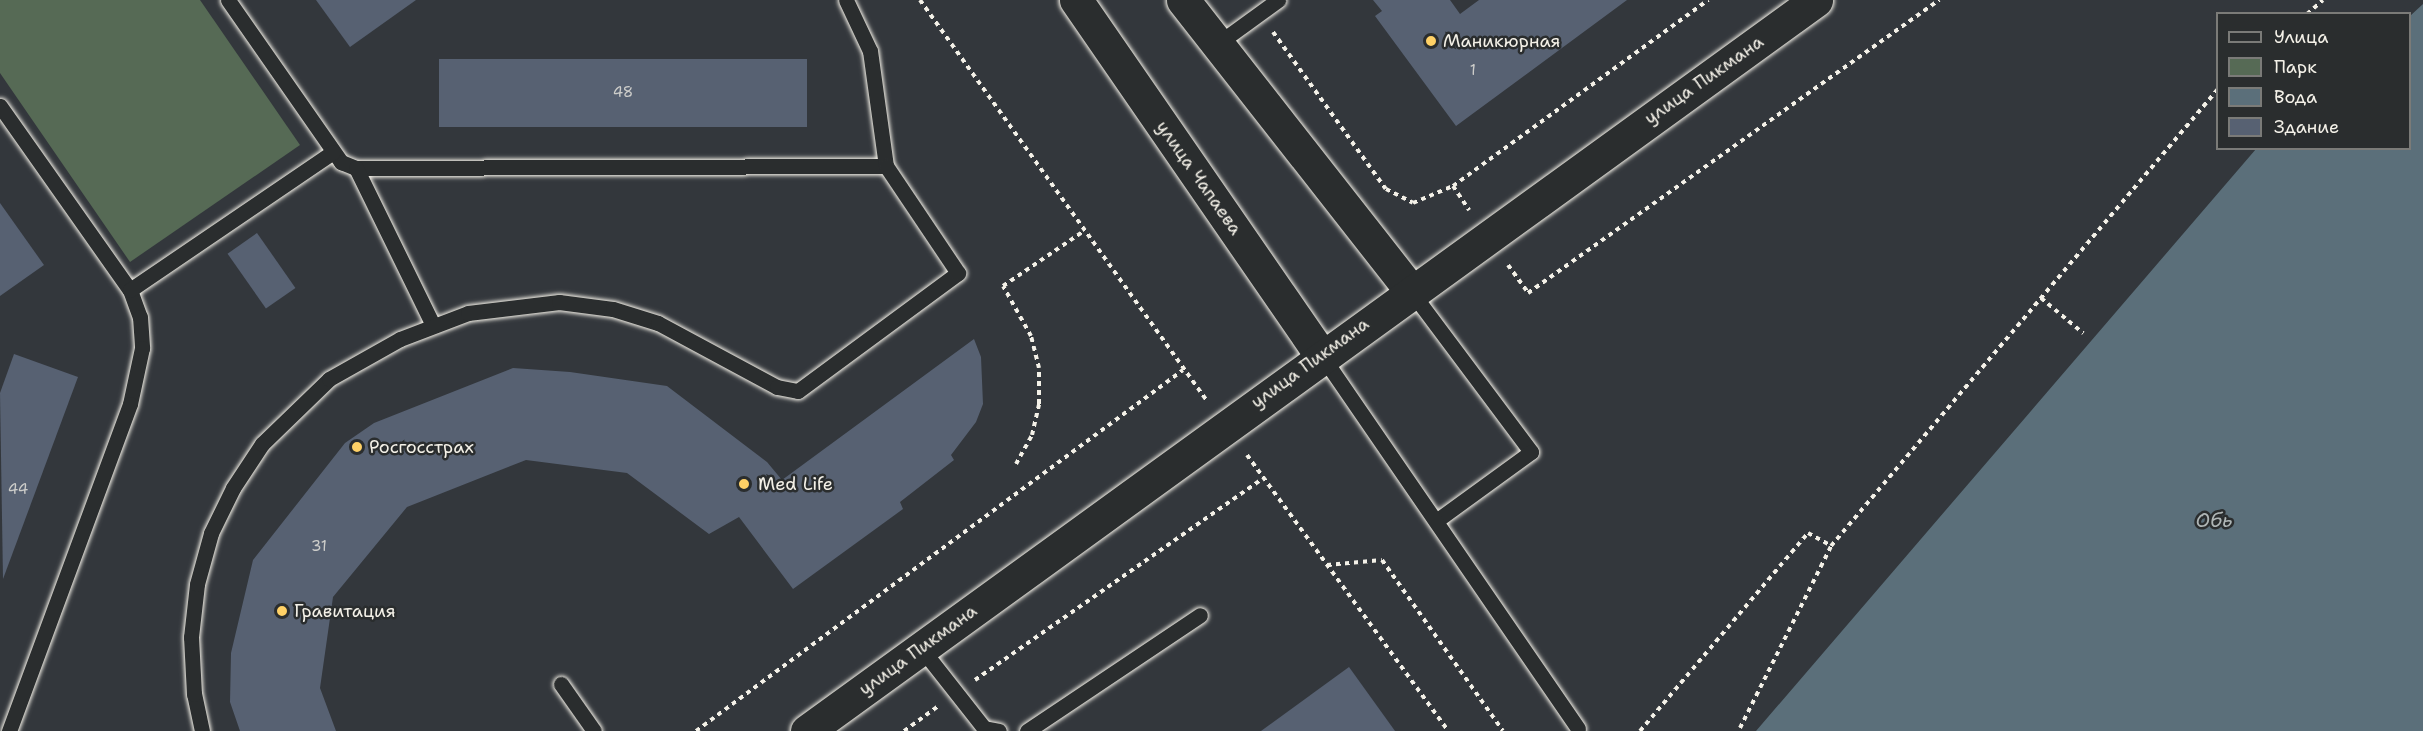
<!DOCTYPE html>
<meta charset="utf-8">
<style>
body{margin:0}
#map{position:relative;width:2423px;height:731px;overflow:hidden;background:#33373c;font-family:"Shantell Sans",sans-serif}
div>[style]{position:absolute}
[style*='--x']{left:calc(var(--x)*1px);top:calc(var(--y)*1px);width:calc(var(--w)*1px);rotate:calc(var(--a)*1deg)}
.green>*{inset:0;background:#566a55}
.water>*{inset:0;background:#5b6f7a}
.building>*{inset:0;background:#576172;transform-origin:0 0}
.path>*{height:4px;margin-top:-2px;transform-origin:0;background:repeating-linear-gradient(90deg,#f4f1e8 0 4.5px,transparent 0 9px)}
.roads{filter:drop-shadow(0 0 2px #f4f1e8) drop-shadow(0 0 2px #f4f1e8)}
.service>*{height:15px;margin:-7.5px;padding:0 7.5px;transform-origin:7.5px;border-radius:7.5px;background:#2a2d2e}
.tertiary>*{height:33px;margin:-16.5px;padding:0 16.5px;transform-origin:16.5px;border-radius:16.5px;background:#2a2d2e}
.dots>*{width:16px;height:16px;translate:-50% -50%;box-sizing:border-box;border:3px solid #2a2d2e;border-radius:50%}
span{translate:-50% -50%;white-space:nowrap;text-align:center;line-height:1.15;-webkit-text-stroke:5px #2a2d2e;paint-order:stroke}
.number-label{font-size:15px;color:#cdcdca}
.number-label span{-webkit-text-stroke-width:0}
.poi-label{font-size:18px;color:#f4f1e8}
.left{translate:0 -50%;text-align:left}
.street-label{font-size:18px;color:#f4f1e8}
.water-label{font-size:20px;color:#afb6b6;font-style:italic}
.legend{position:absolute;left:2216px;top:12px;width:195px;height:138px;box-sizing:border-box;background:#2a2d2e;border:2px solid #7b7b78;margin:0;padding:8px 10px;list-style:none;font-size:18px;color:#f4f1e8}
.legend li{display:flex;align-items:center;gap:12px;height:30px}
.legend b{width:30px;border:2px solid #7b7b78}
</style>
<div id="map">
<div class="green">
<div style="clip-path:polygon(0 0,200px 0,300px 145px,130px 262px,0 73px)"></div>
</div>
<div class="water">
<div style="clip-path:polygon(2423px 4px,2423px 731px,1756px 731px,2256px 149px,2410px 148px,2410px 16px)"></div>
</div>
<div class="building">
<div style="clip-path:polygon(316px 0,416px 0,350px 47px)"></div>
<div style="clip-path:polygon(1373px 0,1450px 0,1460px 14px,1479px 0,1627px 0,1456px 126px,1375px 16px,1382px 11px)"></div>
<div style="left:439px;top:59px;width:368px;height:68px"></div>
<div style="clip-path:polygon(0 203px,44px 265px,0 296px)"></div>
<div style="left:257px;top:233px;width:67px;height:36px;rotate:55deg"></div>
<div style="clip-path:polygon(974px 339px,981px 357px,983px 404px,976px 422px,951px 455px,954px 460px,900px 502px,903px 509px,793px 589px,739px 517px,709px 534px,627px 473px,526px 460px,407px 507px,333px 597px,320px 688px,336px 731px,240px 731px,230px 702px,231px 653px,253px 560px,345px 443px,374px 423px,513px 368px,570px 372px,667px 386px,767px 462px,782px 480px)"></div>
<div style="clip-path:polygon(14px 354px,78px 377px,3px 579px,0 393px)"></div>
<div style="clip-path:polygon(1349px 667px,1395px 731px,1261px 731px)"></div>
</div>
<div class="path">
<div style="--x:920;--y:0;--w:493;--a:54.4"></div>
<div style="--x:2307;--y:14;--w:21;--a:-41"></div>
<div style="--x:1273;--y:32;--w:193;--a:54.3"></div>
<div style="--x:1386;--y:189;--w:30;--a:27"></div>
<div style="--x:1413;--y:203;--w:43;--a:-23"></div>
<div style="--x:1453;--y:186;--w:316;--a:-36.1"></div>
<div style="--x:1453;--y:186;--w:29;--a:56"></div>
<div style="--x:1508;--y:265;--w:34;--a:54"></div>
<div style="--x:1528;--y:293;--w:505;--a:-35.48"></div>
<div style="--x:2041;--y:298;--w:55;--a:39.8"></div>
<div style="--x:1247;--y:455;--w:341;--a:53.9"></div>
<div style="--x:1016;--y:464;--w:33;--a:-61"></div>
<div style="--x:1032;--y:435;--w:32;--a:-77"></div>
<div style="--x:1039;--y:404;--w:36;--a:-90"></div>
<div style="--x:1039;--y:368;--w:33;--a:-104"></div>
<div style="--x:1031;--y:336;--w:57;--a:-119.2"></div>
<div style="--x:1003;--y:286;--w:98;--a:-34.2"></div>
<div style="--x:1327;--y:565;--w:55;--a:-5.2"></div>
<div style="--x:1382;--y:560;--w:209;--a:54.7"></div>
<div style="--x:975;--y:680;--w:352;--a:-35"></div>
<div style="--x:1740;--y:728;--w:203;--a:-63.4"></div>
<div style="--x:696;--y:731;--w:606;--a:-36.55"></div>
<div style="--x:904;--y:731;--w:41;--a:-36"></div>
<div style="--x:1640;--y:731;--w:260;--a:-49.7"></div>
<div style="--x:1808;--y:533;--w:26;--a:29"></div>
<div style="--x:1831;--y:546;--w:599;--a:-49.74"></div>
</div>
<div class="roads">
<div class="service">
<div style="--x:228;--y:0;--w:198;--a:55.1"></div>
<div style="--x:341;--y:162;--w:16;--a:22"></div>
<div style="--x:356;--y:168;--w:530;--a:-0.22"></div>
<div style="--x:886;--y:166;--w:116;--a:-97.9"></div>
<div style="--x:870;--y:51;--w:56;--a:-115.2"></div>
<div style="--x:1216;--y:45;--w:77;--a:-36"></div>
<div style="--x:0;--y:106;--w:225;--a:54.8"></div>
<div style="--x:130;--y:290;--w:29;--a:70"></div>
<div style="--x:140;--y:317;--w:31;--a:86"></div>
<div style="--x:142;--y:348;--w:57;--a:102.1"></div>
<div style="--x:130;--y:404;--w:349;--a:110.3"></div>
<div style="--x:356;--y:168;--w:175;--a:63.9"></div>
<div style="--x:130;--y:290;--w:245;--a:-34.2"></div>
<div style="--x:1410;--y:290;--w:202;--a:53.2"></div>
<div style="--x:1531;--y:452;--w:117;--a:144"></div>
<div style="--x:1322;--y:356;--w:452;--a:55.5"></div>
<div style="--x:921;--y:648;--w:102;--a:51.8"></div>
<div style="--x:984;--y:728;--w:15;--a:11"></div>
<div style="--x:561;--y:684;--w:57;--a:54.9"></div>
<div style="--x:202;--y:731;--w:38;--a:-102"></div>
<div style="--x:194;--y:694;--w:57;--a:-93"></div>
<div style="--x:191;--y:637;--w:53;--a:-83.5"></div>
<div style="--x:197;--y:584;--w:53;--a:-74.6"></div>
<div style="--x:211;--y:533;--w:50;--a:-63.9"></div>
<div style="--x:233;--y:488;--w:53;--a:-56.6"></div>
<div style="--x:262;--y:444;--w:93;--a:-44.1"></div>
<div style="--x:329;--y:379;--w:81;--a:-29.4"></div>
<div style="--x:400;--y:339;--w:73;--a:-20.9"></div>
<div style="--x:468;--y:313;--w:92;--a:-6.9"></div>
<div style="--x:559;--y:302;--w:54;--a:7.4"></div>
<div style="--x:613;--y:309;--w:47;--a:17.3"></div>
<div style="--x:658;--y:323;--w:135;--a:28.3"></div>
<div style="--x:777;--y:387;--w:21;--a:11"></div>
<div style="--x:798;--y:391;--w:199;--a:-36.4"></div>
<div style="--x:958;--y:273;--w:129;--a:-123.9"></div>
<div style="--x:1027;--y:731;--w:208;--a:-33.8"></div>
</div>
<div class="tertiary">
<div style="--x:1076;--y:0;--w:433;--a:55.4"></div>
<div style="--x:1183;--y:0;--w:368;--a:51.9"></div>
<div style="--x:807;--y:731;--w:1246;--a:-35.92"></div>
</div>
</div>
<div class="dots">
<div style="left:1431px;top:41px;background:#ffd166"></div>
<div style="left:357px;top:447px;background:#ffd166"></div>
<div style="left:744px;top:484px;background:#ffd166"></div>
<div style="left:282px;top:611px;background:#ffd166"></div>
</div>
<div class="number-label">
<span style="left:1473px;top:71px">1</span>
<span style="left:623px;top:93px">48</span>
<span style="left:18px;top:490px">44</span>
<span style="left:319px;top:547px">31</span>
</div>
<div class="poi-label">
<span class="left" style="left:1443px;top:41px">Маникюрная</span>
<span class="left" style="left:369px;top:447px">Росгосстрах</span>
<span class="left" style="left:758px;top:484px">Med Life</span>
<span class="left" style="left:294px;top:611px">Гравитация</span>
</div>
<div class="street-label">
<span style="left:1704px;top:80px;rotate:-35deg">улица Пикмана</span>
<span style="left:1199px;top:178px;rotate:55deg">улица Чапаева</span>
<span style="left:1310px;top:363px;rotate:-36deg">улица Пикмана</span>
<span style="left:918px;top:650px;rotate:-36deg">улица Пикмана</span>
</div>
<div class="water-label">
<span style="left:2214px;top:520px">Обь</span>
</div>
<ul class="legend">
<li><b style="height:8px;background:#2a2d2e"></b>Улица</li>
<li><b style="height:16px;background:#566a55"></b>Парк</li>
<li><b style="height:16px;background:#5b6f7a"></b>Вода</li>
<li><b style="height:16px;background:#576172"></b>Здание</li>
</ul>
</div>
